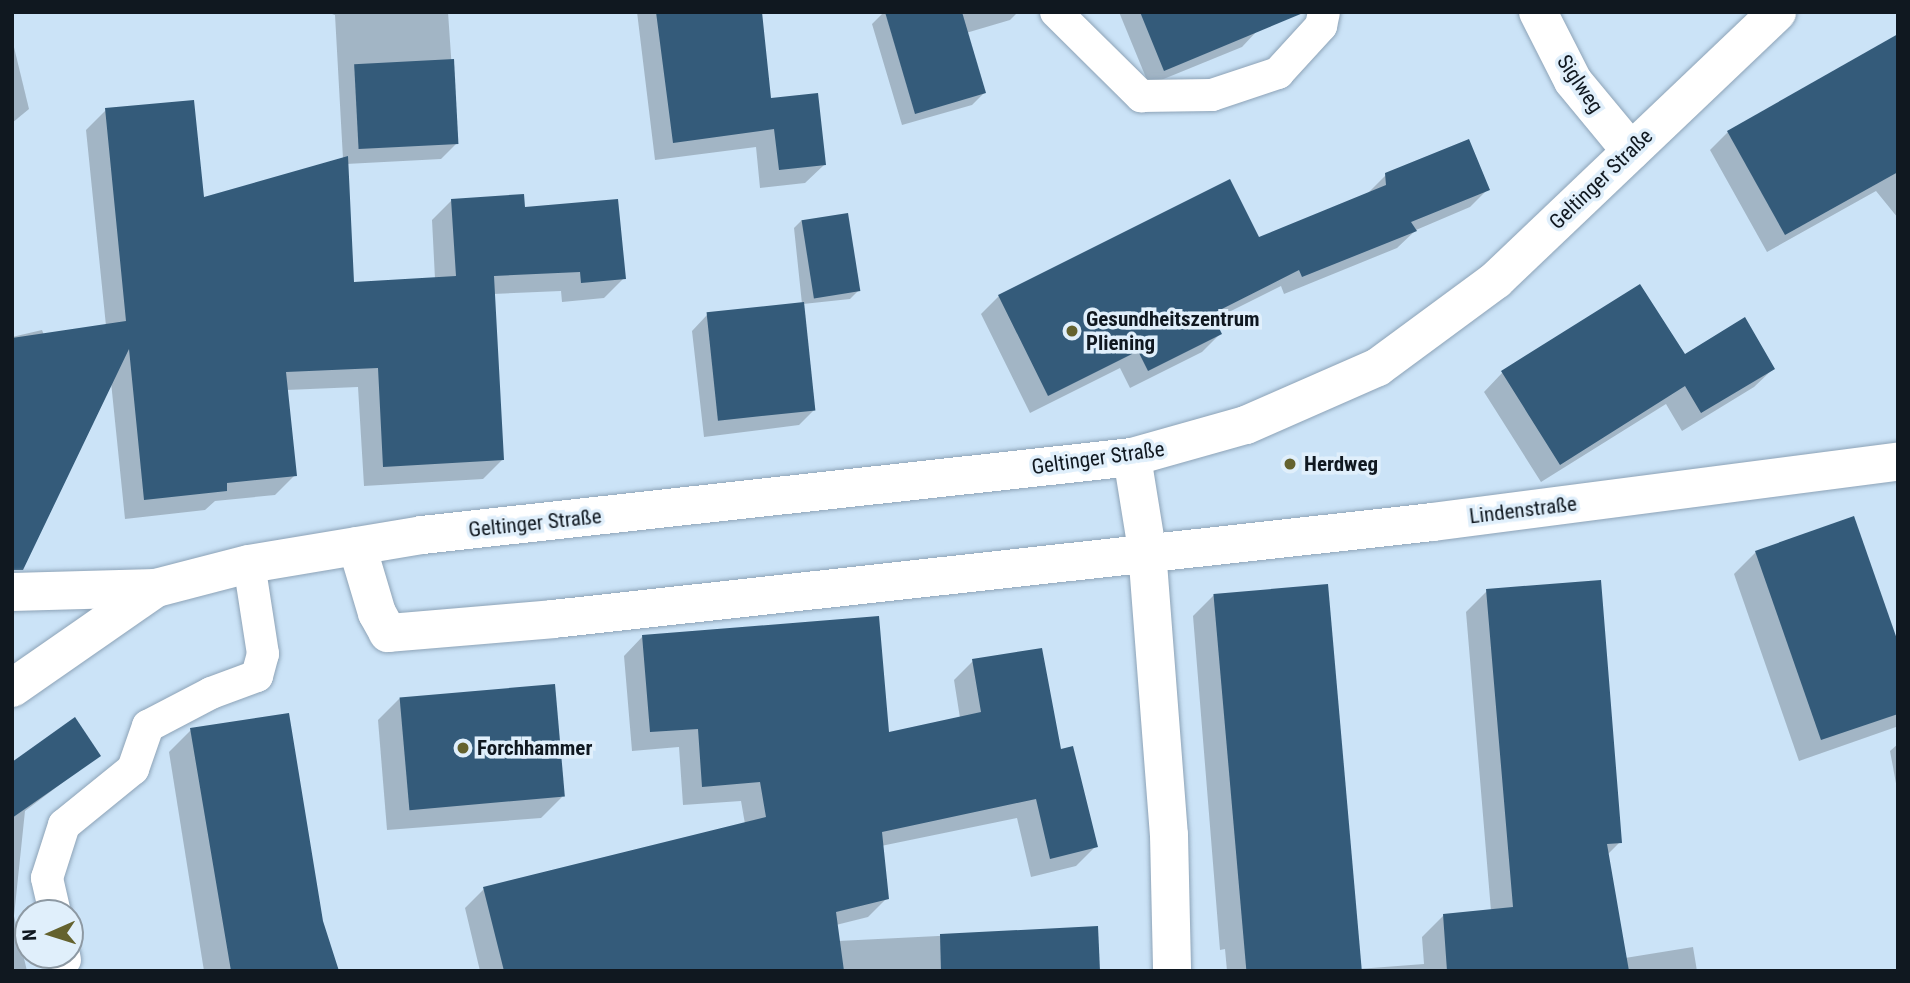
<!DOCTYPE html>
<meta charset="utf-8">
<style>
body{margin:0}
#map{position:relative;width:1910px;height:983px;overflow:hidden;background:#cbe3f7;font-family:"Roboto Condensed",sans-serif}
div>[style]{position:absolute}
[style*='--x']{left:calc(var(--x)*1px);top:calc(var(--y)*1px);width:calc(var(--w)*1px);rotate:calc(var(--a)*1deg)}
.shadow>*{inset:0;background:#0003}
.building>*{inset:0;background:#345b7a;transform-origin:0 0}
.roads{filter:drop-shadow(0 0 2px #8da3b7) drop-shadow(0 0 2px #8da3b7)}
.service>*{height:32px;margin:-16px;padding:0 16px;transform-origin:16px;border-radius:16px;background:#fff}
.minor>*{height:38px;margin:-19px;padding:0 19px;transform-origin:19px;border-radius:19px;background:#fff}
.secondary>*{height:38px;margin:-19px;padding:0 19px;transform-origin:19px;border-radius:19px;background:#fff}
.dots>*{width:19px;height:19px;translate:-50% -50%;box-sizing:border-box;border:4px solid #e0effb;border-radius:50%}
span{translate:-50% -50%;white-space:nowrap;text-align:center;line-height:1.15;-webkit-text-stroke:7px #e0effb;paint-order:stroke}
.street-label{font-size:21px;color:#101820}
.poi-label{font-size:21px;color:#101820;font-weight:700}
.left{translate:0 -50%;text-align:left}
.frame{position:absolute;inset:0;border:14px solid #101820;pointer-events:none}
.north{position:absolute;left:14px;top:899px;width:70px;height:70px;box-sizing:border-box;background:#e0effb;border:2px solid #8d99a3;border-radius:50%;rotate:267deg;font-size:19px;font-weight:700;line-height:28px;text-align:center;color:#101820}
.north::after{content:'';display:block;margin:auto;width:24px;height:32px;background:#64622e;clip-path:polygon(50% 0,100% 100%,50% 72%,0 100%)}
</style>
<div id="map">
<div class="shadow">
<div style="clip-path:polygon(326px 12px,448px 12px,457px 143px,441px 159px,346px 164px,352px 284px,435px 279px,432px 220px,452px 200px,523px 209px,624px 278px,604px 298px,562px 302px,561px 291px,493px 294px,503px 459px,483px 479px,364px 486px,358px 387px,286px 390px,295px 475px,275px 495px,215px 501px,205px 510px,125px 519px,111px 382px,12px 568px,12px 337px,42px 330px,44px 335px,106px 326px,86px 130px,106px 110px,202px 199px,343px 159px,335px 15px)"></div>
<div style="clip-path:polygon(637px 12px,760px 12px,769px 100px,824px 165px,805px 183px,760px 188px,756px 147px,655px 160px)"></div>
<div style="clip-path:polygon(884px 12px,1018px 12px,1010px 20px,966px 33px,984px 93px,972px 105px,902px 125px,872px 24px)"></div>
<div style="clip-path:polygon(1119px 12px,1250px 12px,1257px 31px,1242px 47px,1149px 85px)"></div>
<div style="clip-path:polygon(12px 39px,29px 109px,12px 123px)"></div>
<div style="clip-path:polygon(1898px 44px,1898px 218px,1876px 191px,1767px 252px,1710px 150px,1728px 132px)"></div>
<div style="clip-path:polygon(1386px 175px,1488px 189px,1470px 207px,1416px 230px,1397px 248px,1284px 294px,1281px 286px,1213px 320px,1220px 334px,1202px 352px,1130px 388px,1120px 368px,1030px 413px,981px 314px,999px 296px,1258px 240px,1368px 193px)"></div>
<div style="clip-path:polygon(802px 220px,858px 291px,850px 299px,803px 304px,814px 410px,799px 425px,704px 437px,692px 331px,707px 315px,802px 304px,794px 228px)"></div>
<div style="clip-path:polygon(1684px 356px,1773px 369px,1754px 387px,1682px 431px,1666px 404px,1541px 482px,1484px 392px,1502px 373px)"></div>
<div style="clip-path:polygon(1756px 552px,1898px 647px,1896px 727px,1799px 761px,1734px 574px)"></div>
<div style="clip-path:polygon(1487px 591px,1620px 842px,1607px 855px,1625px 958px,1693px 947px,1697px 971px,1227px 971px,1225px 949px,1220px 950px,1193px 616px,1214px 595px,1358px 969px,1424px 964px,1422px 937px,1444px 915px,1491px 911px,1466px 612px)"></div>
<div style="clip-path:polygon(643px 636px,887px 734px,960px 718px,954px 680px,973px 661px,1059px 751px,1096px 846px,1076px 866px,1031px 877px,1017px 818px,881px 846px,887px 898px,868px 917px,836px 925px,838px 941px,1096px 928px,1099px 971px,480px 971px,465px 908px,484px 889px,745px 824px,741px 801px,683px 805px,679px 747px,632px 751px,624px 656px)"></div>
<div style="clip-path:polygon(400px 698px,562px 797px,541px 818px,387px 830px,378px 720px)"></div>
<div style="clip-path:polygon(191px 730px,322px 921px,337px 971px,204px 971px,169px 752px)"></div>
<div style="clip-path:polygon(1898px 744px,1898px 794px,1890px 751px)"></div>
<div style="clip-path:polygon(99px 755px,25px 811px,14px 916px,27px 971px,12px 971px,12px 764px)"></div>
</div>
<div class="building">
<div style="clip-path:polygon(656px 12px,762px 12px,771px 98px,818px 93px,826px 165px,779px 170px,774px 129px,673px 143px)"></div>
<div style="clip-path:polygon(885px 12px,962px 12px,986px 93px,915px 114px)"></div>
<div style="clip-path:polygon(1140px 12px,1303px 12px,1303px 13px,1164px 71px)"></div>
<div style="clip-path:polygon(1898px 34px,1898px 172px,1785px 235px,1727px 131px)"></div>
<div style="left:454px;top:59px;width:85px;height:100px;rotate:87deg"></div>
<div style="clip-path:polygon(194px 100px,204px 197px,348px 156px,354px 282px,456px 276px,451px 199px,524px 194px,525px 207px,618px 199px,626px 279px,581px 283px,580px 272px,494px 276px,504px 460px,383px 467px,378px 368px,286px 372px,297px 476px,227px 483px,227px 491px,144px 500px,129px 349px,23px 570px,12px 570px,12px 338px,126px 321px,105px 108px)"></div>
<div style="clip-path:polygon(1469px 139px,1490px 190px,1411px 222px,1417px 231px,1302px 277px,1299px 270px,1212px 314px,1222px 334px,1148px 371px,1138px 351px,1048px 396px,998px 295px,1230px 179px,1259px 237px,1386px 185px,1385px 173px)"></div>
<div style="left:848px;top:213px;width:79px;height:47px;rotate:81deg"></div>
<div style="clip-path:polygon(1640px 284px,1685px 354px,1745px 317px,1775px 369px,1701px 413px,1685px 386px,1560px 465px,1501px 371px)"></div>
<div style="left:804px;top:302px;width:109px;height:98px;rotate:84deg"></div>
<div style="clip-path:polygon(1854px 516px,1898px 642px,1898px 714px,1821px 740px,1755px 551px)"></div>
<div style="clip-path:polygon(1601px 580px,1622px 843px,1607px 844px,1629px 971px,1447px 971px,1443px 914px,1513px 907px,1486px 589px)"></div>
<div style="left:1328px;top:584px;width:388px;height:115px;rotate:85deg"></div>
<div style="clip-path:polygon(879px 616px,889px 732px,981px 712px,972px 659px,1042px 648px,1061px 749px,1073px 746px,1098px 847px,1050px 859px,1036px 799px,882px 832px,889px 899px,836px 912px,844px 971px,504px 971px,483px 887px,766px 817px,760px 782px,702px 787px,698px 729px,650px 732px,642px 635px)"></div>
<div style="left:555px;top:684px;width:113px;height:156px;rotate:85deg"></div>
<div style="clip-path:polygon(289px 713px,323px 921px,339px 971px,231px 971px,190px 728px)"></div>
<div style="clip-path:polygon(75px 717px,101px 756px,12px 818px,12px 762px)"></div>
<div style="clip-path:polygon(1098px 926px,1100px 971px,941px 971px,940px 934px)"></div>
</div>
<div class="roads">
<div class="service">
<div style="--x:1056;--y:12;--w:120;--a:44.7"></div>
<div style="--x:1141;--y:96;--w:71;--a:-0.8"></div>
<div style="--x:1212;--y:95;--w:70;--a:-18.4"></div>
<div style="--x:1278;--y:73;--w:64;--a:-47.5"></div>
<div style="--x:1321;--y:26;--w:14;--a:-78"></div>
<div style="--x:55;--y:913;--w:36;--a:-103"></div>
<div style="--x:47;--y:878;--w:56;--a:-72.2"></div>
<div style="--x:64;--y:825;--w:89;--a:-39.1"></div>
<div style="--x:133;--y:769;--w:46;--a:-70.8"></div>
<div style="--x:148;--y:726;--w:71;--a:-27.6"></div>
<div style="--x:211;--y:693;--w:49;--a:-20.3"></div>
<div style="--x:257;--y:676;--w:23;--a:-75"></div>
<div style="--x:263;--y:654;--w:91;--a:-98.8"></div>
<div style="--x:64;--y:955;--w:5;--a:79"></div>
</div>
<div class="minor">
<div style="--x:1538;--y:12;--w:77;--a:63.1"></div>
<div style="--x:1573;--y:81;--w:91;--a:50.4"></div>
<div style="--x:1132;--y:457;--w:94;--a:80.8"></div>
<div style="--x:1147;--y:550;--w:286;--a:85.6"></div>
<div style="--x:1169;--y:835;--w:136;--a:88.7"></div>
<div style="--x:357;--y:546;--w:70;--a:73.4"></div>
<div style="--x:377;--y:613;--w:23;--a:61"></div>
<div style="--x:388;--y:633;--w:166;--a:-4.8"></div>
<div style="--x:553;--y:619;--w:885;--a:-6.29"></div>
<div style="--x:1433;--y:522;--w:469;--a:-7.4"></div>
</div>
<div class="secondary">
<div style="--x:12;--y:592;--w:144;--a:-1.6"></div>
<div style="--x:156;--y:588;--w:96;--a:-14.5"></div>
<div style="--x:249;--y:564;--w:175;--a:-9.5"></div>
<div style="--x:422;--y:535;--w:714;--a:-6.27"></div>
<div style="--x:1132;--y:457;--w:118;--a:-15.7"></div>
<div style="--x:1246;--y:425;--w:144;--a:-23.7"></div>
<div style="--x:1378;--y:367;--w:147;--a:-36.4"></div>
<div style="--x:1496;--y:280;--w:388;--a:-43.6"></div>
<div style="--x:12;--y:688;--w:175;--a:-34.8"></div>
</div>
</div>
<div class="dots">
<div style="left:1072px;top:331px;background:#64622e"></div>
<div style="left:1290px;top:464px;background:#64622e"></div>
<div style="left:463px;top:748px;background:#64622e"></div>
</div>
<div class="street-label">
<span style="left:1580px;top:84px;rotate:56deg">Siglweg</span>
<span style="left:1601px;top:179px;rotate:-44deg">Geltinger Straße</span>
<span style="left:1098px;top:458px;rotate:-8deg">Geltinger Straße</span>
<span style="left:1523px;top:510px;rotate:-7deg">Lindenstraße</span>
<span style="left:535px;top:523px;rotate:-6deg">Geltinger Straße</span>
</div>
<div class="poi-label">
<span class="left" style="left:1086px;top:331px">Gesundheitszentrum<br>Pliening</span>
<span class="left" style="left:1304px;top:464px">Herdweg</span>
<span class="left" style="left:477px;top:748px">Forchhammer</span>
</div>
<div class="frame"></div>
<div class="north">N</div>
</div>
